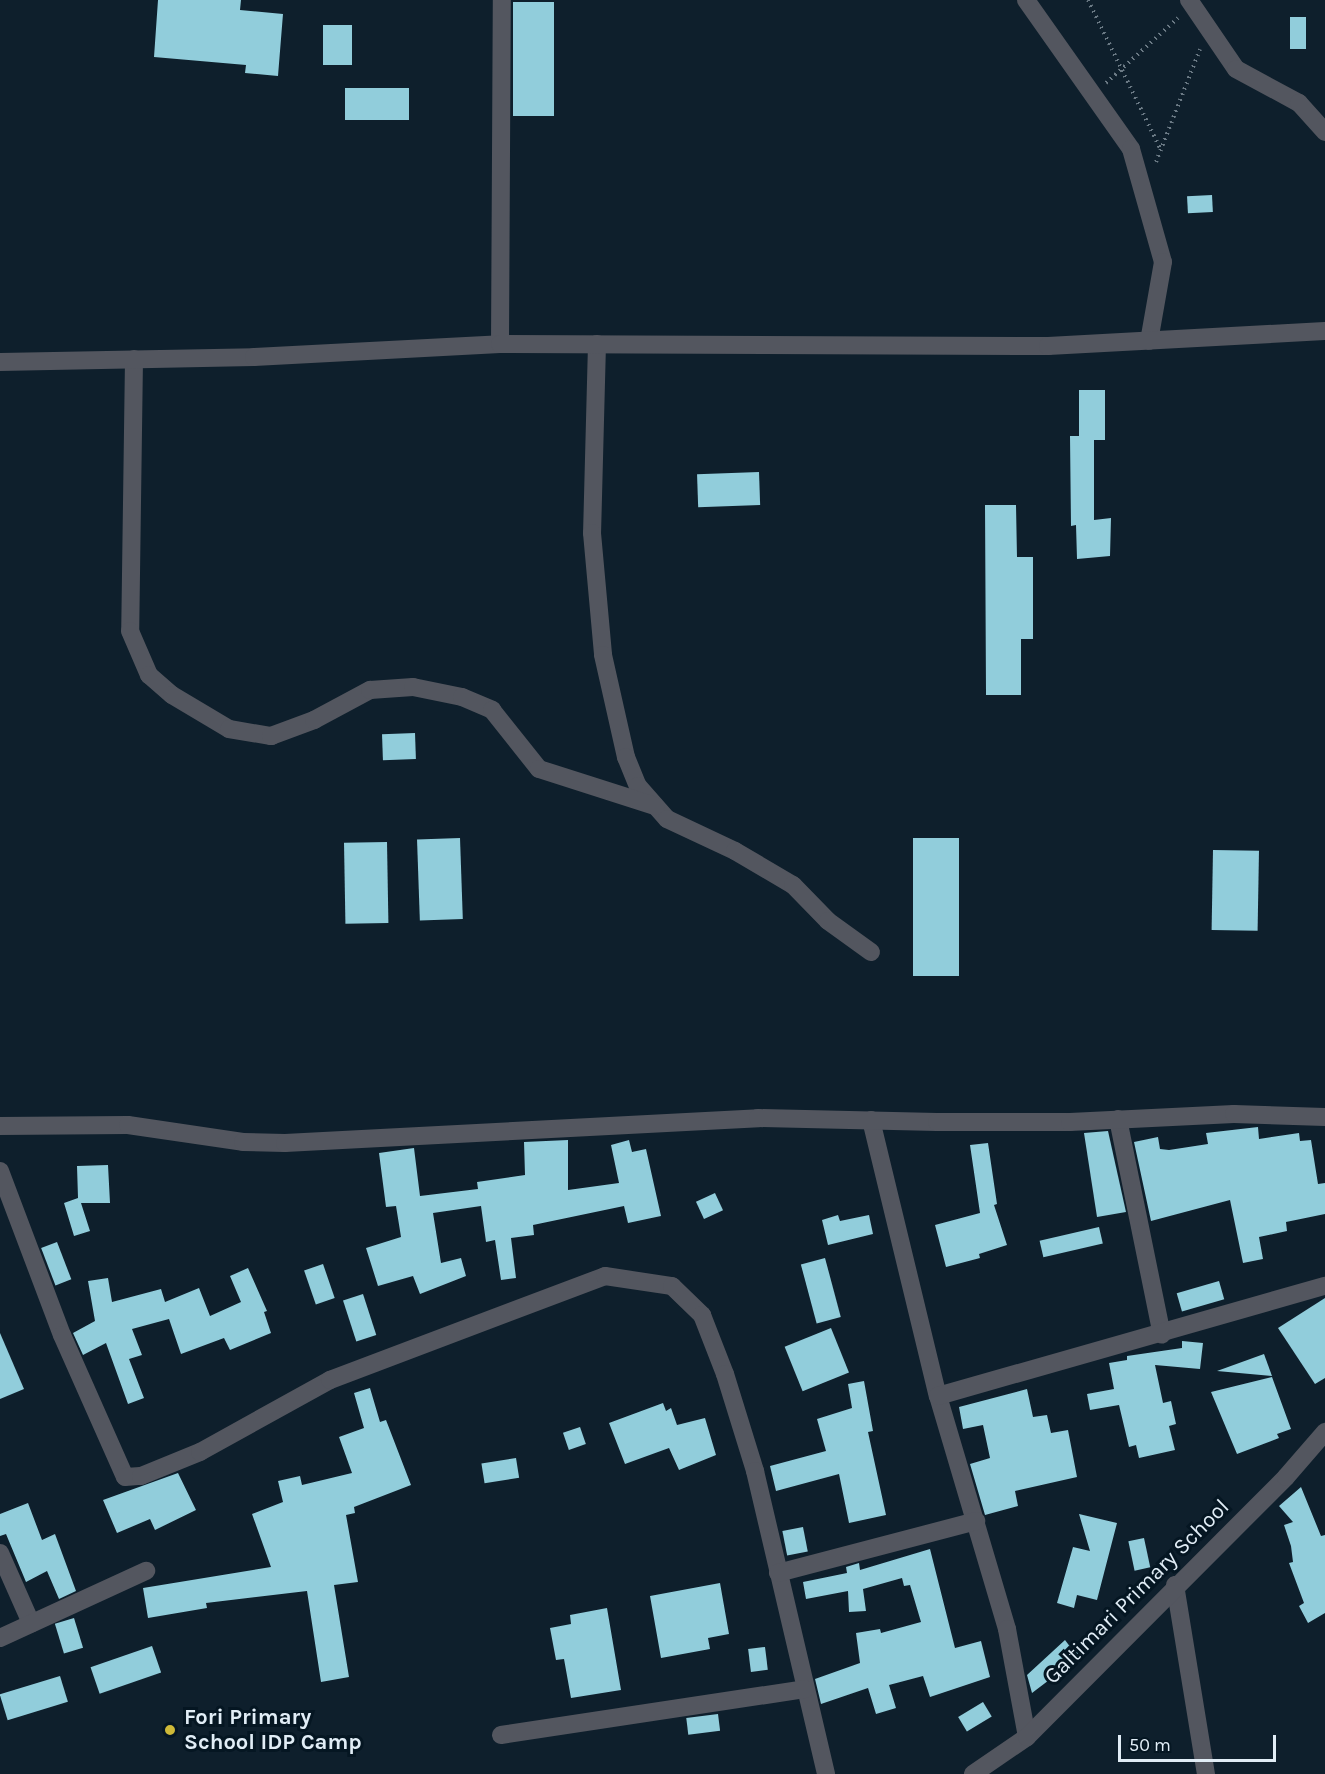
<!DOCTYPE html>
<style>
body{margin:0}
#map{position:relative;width:1325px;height:1774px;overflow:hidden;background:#0e1f2c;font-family:Karla,sans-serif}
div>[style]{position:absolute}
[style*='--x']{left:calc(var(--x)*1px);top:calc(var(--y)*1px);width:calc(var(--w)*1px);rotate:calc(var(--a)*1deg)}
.building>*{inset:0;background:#91cddb;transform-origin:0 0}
.path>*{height:4px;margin-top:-2px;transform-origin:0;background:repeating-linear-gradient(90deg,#6b7a85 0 1.5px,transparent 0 6px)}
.minor>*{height:18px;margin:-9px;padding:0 9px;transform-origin:9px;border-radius:9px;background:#53565f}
.dots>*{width:16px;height:16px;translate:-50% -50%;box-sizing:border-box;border:3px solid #051622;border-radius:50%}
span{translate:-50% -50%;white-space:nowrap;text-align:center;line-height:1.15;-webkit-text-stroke:6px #051622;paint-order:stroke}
.street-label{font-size:22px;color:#e1edf6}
.poi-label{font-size:22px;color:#e1edf6;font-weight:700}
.left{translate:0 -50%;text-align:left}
.scale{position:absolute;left:1118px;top:1735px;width:158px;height:27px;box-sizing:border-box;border:3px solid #e1edf6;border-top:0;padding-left:8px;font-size:18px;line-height:21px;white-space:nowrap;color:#e1edf6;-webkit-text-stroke:4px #051622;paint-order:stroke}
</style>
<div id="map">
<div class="building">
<div style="clip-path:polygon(158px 0,241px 0,240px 10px,283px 14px,278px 76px,245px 73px,246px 65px,154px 57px)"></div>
<div style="left:513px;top:2px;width:41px;height:114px"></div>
<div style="left:1290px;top:17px;width:16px;height:32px"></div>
<div style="left:323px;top:25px;width:29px;height:40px"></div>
<div style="left:345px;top:88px;width:64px;height:32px"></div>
<div style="left:1212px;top:195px;width:17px;height:25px;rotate:87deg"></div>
<div style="clip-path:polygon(1079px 390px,1105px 390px,1105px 440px,1094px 440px,1094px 520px,1111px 518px,1110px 556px,1077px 559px,1076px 525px,1071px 526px,1070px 436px,1079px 436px)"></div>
<div style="left:759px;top:472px;width:33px;height:62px;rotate:88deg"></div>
<div style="clip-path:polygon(985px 505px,1016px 505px,1017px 557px,1033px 557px,1033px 639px,1021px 639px,1021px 695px,986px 695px)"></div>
<div style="left:415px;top:733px;width:26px;height:33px;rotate:88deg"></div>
<div style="left:460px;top:838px;width:81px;height:43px;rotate:88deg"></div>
<div style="left:913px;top:838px;width:46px;height:138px"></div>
<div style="left:387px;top:842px;width:81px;height:43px;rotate:89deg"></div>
<div style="left:1213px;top:850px;width:46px;height:80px;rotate:1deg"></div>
<div style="clip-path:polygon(1258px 1127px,1259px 1139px,1299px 1133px,1300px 1141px,1311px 1140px,1318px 1184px,1325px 1183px,1325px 1214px,1286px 1222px,1287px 1231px,1259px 1237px,1263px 1259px,1243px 1263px,1230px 1200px,1151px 1221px,1134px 1142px,1158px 1137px,1160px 1149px,1169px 1150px,1208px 1144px,1206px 1133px)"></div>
<div style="clip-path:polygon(1108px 1131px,1126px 1212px,1097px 1217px,1084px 1133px)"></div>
<div style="clip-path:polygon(568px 1140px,568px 1190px,619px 1183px,611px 1145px,629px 1140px,632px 1152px,646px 1149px,661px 1216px,628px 1223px,624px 1206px,533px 1225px,534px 1235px,511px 1238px,516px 1278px,501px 1280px,495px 1240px,486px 1242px,481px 1206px,433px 1213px,441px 1263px,461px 1258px,466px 1276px,420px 1294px,413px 1276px,378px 1286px,366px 1248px,401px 1237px,396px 1206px,386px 1207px,379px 1153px,414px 1148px,420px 1196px,478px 1189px,477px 1182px,525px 1175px,524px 1142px)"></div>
<div style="clip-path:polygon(988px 1143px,997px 1204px,994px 1205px,1007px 1245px,979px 1254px,980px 1258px,946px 1267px,935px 1225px,980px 1213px,970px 1145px)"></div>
<div style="clip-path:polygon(108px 1165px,110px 1203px,81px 1203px,90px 1231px,74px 1236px,64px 1203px,78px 1198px,77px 1166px)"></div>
<div style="left:715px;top:1193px;width:19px;height:21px;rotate:65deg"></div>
<div style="clip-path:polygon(838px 1215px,840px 1221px,869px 1215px,873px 1234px,828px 1245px,822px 1220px)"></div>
<div style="left:1099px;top:1227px;width:17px;height:61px;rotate:77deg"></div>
<div style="left:57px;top:1242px;width:40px;height:17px;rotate:69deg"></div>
<div style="left:825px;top:1258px;width:61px;height:25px;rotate:75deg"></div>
<div style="left:323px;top:1264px;width:36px;height:20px;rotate:71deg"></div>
<div style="clip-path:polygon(248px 1268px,267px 1311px,264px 1312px,271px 1333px,230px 1350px,224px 1338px,181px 1354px,169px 1319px,132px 1329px,142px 1355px,129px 1359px,144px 1398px,128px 1404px,106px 1343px,83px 1355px,73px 1333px,95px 1321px,88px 1281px,108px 1278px,112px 1302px,161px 1289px,165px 1302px,199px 1288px,210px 1316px,241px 1302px,230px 1276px)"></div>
<div style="left:1219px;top:1281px;width:19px;height:44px;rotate:74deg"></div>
<div style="left:363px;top:1294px;width:43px;height:21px;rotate:72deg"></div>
<div style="clip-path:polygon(1325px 1298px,1325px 1378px,1315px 1384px,1278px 1328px)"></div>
<div style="left:831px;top:1328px;width:48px;height:50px;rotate:68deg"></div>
<div style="clip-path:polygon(0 1333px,24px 1389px,0 1399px)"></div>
<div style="clip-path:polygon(1182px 1341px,1203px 1343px,1200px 1369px,1155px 1365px,1163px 1403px,1171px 1401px,1176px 1424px,1169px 1426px,1175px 1450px,1139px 1458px,1136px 1445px,1129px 1447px,1119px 1405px,1090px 1410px,1087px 1394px,1114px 1389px,1109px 1363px,1127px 1360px,1127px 1356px,1182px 1348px)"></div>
<div style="clip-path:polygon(1264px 1354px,1272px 1376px,1217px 1371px)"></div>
<div style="clip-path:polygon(1272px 1377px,1291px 1429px,1277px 1434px,1279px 1438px,1237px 1454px,1211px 1392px)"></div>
<div style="clip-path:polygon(864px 1381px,873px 1431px,868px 1432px,886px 1515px,849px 1523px,839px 1474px,776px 1491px,770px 1466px,826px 1451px,817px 1419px,852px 1408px,848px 1384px)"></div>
<div style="clip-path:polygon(370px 1388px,380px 1422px,386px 1420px,411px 1485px,354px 1507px,355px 1513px,346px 1515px,358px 1582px,334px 1585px,349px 1677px,321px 1682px,307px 1591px,206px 1603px,207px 1608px,148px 1618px,143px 1588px,271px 1567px,252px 1514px,283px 1502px,278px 1481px,300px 1476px,302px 1485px,352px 1473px,339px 1437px,364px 1428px,354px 1393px)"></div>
<div style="clip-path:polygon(1027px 1389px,1033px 1417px,1047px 1415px,1051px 1433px,1068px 1430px,1077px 1477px,1015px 1491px,1018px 1506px,985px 1515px,970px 1464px,990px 1458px,983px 1425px,963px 1429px,959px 1407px)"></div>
<div style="clip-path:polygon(663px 1403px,666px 1411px,671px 1408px,677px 1425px,705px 1418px,716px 1455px,679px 1470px,669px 1448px,625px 1464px,609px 1423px)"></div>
<div style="left:580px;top:1427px;width:18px;height:18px;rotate:71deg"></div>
<div style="left:516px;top:1458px;width:20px;height:35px;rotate:81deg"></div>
<div style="clip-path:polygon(178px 1473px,196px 1510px,155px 1530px,150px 1519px,117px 1533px,103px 1500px)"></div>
<div style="clip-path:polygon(1301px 1487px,1321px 1536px,1325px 1535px,1325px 1613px,1308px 1623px,1299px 1606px,1304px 1603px,1289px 1563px,1293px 1562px,1291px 1546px,1284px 1525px,1293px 1522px,1279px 1506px)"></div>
<div style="clip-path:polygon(28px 1503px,42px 1540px,55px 1534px,76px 1591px,59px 1599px,47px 1571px,26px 1582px,6px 1534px,0 1536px,0 1514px)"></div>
<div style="clip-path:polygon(1079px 1514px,1117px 1523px,1097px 1600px,1077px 1595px,1074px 1608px,1057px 1603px,1073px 1547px,1090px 1551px)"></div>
<div style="left:803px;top:1527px;width:25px;height:21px;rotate:79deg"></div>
<div style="left:1144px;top:1538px;width:30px;height:16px;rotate:78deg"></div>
<div style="clip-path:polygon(930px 1549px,955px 1648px,981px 1641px,990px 1677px,930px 1697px,923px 1676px,889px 1685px,896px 1708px,876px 1714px,868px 1688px,821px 1704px,815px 1679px,860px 1663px,856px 1633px,880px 1629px,881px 1633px,921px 1622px,910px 1585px,904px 1586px,902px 1578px,863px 1589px,866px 1611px,849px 1612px,848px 1591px,806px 1599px,803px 1582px,847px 1573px,846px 1567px,859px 1563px,860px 1570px)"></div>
<div style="clip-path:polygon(720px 1583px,729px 1634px,708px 1638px,710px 1649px,661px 1658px,650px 1596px)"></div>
<div style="clip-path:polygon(607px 1608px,621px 1690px,571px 1698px,564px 1659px,556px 1660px,550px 1628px,571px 1624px,570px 1615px)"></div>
<div style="left:74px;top:1618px;width:31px;height:20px;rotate:73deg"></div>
<div style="clip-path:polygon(1065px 1640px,1071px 1648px,1079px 1643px,1086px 1652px,1032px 1693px,1027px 1675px)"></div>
<div style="left:152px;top:1646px;width:28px;height:65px;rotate:71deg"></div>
<div style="left:765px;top:1647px;width:23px;height:17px;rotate:83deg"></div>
<div style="left:60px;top:1676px;width:27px;height:63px;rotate:73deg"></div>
<div style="left:983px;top:1702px;width:17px;height:29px;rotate:59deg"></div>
<div style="left:718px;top:1714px;width:17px;height:32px;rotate:83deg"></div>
</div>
<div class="path">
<div style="--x:1088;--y:0;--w:165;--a:64.1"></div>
<div style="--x:1106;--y:83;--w:97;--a:-42.1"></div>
<div style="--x:1156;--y:162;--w:121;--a:-68.7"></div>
</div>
<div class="minor">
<div style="--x:1026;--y:0;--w:182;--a:54.8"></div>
<div style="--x:1131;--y:149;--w:117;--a:74.2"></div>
<div style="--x:1163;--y:262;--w:80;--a:100"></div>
<div style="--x:1189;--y:0;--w:83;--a:55.7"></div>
<div style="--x:1236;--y:69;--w:72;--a:28.4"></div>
<div style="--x:1299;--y:103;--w:39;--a:48"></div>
<div style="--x:500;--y:344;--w:344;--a:-89.7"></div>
<div style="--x:597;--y:344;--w:189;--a:91.5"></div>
<div style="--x:592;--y:533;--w:122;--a:84.8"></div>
<div style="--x:603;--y:655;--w:105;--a:77.3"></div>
<div style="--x:626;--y:757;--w:31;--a:68"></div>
<div style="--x:638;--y:786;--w:44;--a:48.7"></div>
<div style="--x:667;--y:819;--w:75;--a:25.2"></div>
<div style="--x:735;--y:851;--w:67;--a:30.4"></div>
<div style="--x:793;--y:885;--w:50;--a:45.8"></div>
<div style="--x:828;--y:921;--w:53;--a:35.8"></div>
<div style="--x:134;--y:359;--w:272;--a:90.8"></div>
<div style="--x:130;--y:631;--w:48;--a:66.6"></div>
<div style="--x:149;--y:675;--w:30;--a:41"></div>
<div style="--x:172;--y:695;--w:66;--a:30.8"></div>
<div style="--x:229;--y:729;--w:43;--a:9.5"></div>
<div style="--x:271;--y:736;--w:46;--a:-20.4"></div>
<div style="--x:314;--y:720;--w:64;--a:-28.2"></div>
<div style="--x:370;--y:690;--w:43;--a:-4"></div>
<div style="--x:413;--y:687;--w:50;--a:11.5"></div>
<div style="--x:462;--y:697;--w:33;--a:23"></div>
<div style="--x:492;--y:710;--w:75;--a:51.5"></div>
<div style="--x:539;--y:769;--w:122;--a:17.7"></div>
<div style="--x:0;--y:362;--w:254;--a:-1.1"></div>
<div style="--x:254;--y:357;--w:246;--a:-3"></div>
<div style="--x:500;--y:344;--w:548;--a:0.21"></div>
<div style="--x:1048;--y:346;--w:277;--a:-3.1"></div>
<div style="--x:1118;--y:1119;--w:220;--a:78.5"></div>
<div style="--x:871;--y:1120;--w:284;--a:76.4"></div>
<div style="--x:938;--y:1396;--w:243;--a:73.5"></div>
<div style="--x:1007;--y:1629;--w:110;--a:79.5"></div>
<div style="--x:0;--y:1126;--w:128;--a:-0.4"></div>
<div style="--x:128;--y:1125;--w:116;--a:8.4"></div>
<div style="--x:243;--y:1142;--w:42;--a:1.4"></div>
<div style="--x:285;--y:1143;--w:474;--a:-3"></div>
<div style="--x:758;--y:1118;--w:179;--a:1.3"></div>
<div style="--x:937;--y:1122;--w:133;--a:0"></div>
<div style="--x:1070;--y:1122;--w:164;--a:-2.8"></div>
<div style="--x:1234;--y:1114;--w:91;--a:1.9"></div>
<div style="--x:0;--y:1171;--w:175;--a:69.3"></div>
<div style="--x:62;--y:1335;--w:155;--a:66.1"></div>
<div style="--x:125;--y:1477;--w:16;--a:-4"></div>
<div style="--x:141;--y:1476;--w:64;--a:-22.1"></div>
<div style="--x:200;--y:1452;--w:149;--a:-29"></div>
<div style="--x:330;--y:1380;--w:294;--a:-20.7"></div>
<div style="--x:605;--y:1276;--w:68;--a:8.5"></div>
<div style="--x:672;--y:1286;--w:42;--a:44"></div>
<div style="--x:702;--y:1315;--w:63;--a:68.7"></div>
<div style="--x:725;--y:1374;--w:102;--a:72.8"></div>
<div style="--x:755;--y:1471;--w:311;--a:76.8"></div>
<div style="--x:938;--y:1396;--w:402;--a:-15.9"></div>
<div style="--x:0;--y:1553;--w:77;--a:66.1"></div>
<div style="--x:778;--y:1573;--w:205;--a:-14.7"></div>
<div style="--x:1175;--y:1585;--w:192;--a:80.7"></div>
<div style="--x:0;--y:1638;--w:161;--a:-24.7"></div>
<div style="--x:501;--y:1735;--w:307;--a:-8.6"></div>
<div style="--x:973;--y:1774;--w:65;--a:-34.4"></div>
<div style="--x:1027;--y:1737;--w:367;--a:-45.1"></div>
<div style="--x:1286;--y:1477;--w:60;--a:-49.1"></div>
</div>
<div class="dots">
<div style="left:170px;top:1730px;background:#ceb938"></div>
</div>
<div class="street-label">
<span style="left:1137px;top:1592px;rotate:-45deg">Galtimari Primary School</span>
</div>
<div class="poi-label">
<span class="left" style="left:184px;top:1730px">Fori Primary<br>School IDP Camp</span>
</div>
<div class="scale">50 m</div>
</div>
